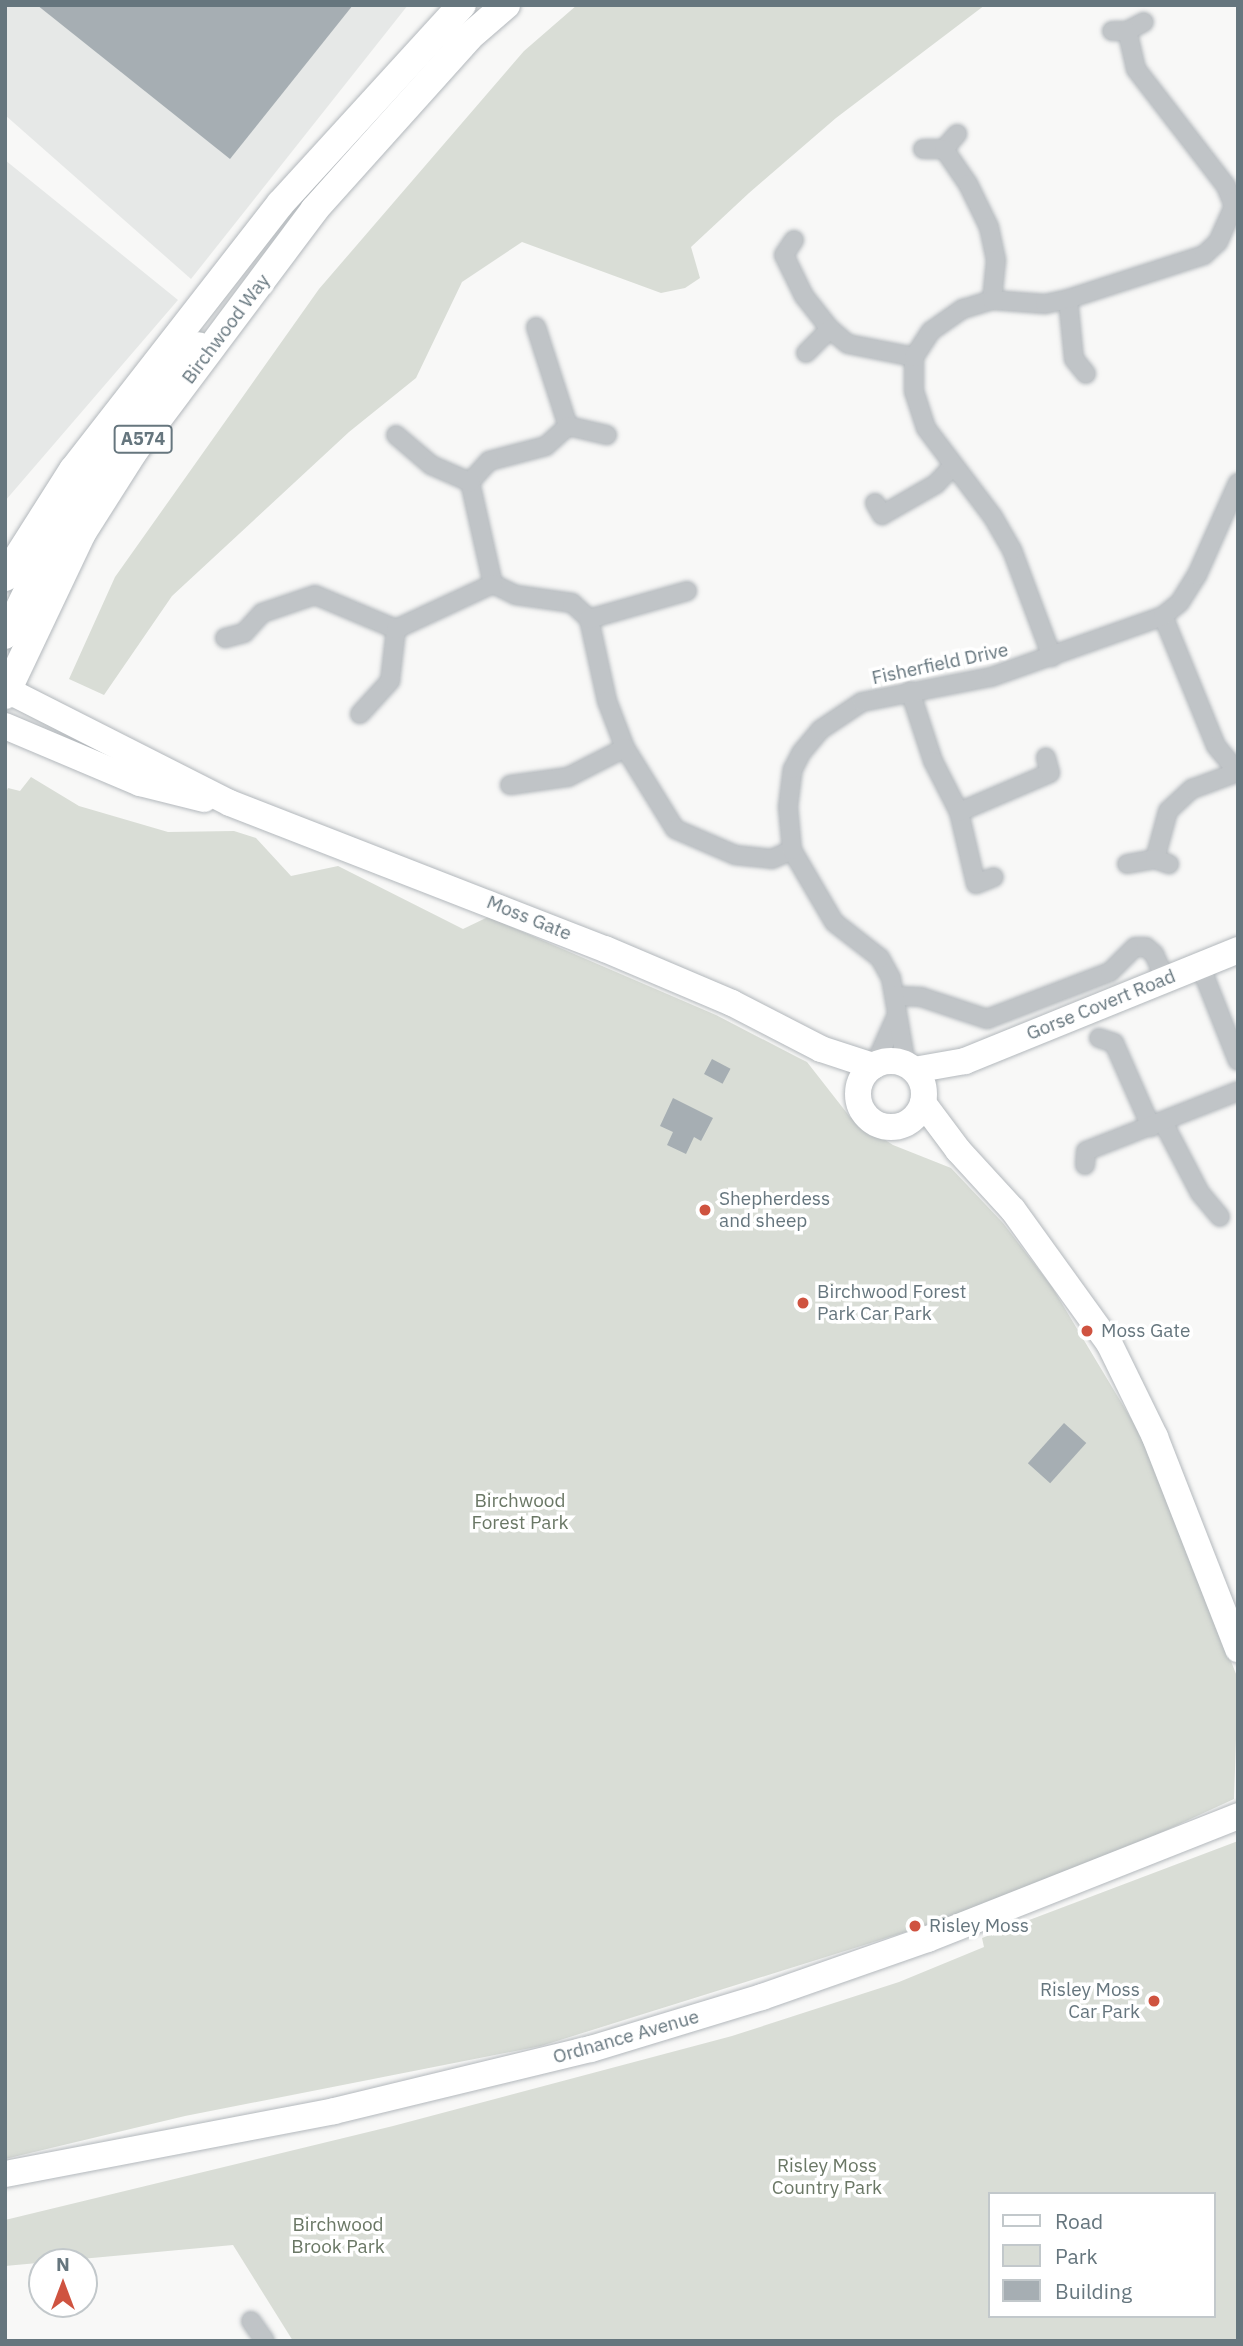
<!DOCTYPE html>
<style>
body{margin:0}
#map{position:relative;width:1243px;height:2346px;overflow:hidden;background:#f8f8f7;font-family:"IBM Plex Sans",sans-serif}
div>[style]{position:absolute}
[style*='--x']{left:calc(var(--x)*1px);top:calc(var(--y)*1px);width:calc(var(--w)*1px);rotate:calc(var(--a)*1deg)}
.built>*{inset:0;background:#e6e8e7}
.green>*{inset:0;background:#d9ddd6}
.building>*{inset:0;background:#a6aeb3;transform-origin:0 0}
.roads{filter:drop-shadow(0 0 2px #b3b8bc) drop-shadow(0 0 2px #b3b8bc)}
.street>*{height:18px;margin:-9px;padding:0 9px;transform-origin:9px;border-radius:9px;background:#c0c4c7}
.secondary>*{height:26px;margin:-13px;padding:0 13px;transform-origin:13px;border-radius:13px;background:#fff}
.secondary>.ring{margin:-13px;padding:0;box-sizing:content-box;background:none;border:26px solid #fff;border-radius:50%}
.primary>*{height:28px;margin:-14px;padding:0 14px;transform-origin:14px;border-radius:14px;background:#fff}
.dots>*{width:19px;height:19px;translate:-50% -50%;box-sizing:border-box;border:4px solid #fff;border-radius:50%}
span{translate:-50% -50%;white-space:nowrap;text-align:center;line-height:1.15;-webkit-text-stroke:7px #fff;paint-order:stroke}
.shield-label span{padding:2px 5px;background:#fff;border:2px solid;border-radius:5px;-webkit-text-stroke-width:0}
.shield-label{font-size:18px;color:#66767e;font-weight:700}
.street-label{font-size:19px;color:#66767e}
.poi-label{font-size:19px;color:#66767e}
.left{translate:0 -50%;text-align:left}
.right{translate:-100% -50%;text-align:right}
.park-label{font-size:19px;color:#6a7765}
.frame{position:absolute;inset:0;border:7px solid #66767e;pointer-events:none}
.legend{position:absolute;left:988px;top:2192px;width:228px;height:126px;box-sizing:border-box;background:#fff;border:2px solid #c2c8cb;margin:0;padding:9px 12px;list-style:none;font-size:21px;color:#66767e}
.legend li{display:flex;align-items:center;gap:14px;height:35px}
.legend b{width:35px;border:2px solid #c2c8cb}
.north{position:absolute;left:28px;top:2248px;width:70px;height:70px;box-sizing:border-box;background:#fff;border:2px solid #c2c8cb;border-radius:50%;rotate:0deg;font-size:19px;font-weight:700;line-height:28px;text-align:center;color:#66767e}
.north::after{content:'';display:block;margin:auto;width:24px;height:32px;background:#cf5340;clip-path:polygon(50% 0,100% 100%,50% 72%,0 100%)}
</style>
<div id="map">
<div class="built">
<div style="clip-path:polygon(5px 5px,408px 5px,191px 279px,5px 115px)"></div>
<div style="clip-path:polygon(5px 160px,178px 300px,5px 501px)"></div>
</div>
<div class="green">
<div style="clip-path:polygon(577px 5px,985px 5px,836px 118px,749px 193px,691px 247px,700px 278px,685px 288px,661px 293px,522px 242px,462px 282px,416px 378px,349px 432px,172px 596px,104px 695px,69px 679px,115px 577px,319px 289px,524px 51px)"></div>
<div style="clip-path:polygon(31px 777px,79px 806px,168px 832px,234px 831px,256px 838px,291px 876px,338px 866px,463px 929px,488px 917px,716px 1015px,797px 1057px,807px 1062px,850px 1117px,893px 1145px,951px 1168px,1003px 1223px,1052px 1287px,1145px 1442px,1238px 1679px,1234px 1799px,1121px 1851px,928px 1925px,541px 2046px,185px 2116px,5px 2159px,5px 795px,8px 788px,20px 791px)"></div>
<div style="clip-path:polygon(evenodd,1238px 1841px,1238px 2341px,293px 2341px,233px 2245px,5px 2266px,5px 2220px,393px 2126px,732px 2036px,899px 1982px,984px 1947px,982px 1938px,1238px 1841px,989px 2194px,1213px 2194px,1213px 2316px,989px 2316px,989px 2194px)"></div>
</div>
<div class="building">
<div style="clip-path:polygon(37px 5px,353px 5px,230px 159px)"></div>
<div style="left:712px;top:1059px;width:21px;height:17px;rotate:28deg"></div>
<div style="clip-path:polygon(673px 1098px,713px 1118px,701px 1141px,694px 1137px,686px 1154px,667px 1145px,673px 1132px,660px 1126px)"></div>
<div style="left:1064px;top:1423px;width:30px;height:54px;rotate:42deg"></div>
</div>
<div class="roads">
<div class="street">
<div style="--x:1112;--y:31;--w:15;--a:0"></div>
<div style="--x:1127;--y:31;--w:19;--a:-28"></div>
<div style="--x:923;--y:149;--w:21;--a:0"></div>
<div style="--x:944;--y:149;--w:20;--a:-49"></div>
<div style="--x:944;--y:149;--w:42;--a:55.6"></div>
<div style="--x:968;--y:184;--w:48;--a:64"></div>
<div style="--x:989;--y:227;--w:34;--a:78"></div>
<div style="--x:996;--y:260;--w:40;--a:95.7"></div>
<div style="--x:794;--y:240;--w:18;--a:124"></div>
<div style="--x:784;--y:255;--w:46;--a:64"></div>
<div style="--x:804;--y:296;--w:42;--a:51.8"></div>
<div style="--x:830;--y:329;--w:23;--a:40"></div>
<div style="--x:848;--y:344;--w:67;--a:11.1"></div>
<div style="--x:1068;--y:299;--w:60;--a:84.3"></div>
<div style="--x:1074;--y:359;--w:19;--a:51"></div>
<div style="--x:536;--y:327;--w:104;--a:72.1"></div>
<div style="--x:568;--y:426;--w:30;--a:138"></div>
<div style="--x:546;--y:446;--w:59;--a:165.3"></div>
<div style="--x:489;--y:461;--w:28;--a:132"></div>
<div style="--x:470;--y:482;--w:105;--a:77.3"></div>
<div style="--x:493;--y:584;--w:25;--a:26"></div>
<div style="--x:516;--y:595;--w:57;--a:8.1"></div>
<div style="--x:572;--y:603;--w:23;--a:43"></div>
<div style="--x:589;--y:619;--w:84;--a:77.6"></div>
<div style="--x:607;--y:701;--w:50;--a:69"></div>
<div style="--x:625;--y:748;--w:95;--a:58.3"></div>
<div style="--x:675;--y:829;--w:65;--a:23.4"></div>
<div style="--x:735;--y:855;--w:37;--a:6"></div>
<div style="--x:772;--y:859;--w:22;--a:-24"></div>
<div style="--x:806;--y:353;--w:34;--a:-45"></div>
<div style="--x:568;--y:426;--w:40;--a:13"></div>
<div style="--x:396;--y:435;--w:46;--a:40.6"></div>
<div style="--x:431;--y:465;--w:43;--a:23.6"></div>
<div style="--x:875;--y:503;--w:14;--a:60"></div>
<div style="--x:882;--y:515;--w:62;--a:-29.9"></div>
<div style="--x:936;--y:484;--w:23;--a:-47"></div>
<div style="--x:1163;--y:616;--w:140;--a:67.8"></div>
<div style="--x:1216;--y:746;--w:34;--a:50"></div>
<div style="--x:589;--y:619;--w:102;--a:-15.9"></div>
<div style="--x:225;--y:638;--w:20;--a:-15"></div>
<div style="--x:244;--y:633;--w:27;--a:-48"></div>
<div style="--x:262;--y:613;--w:56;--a:-18.8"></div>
<div style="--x:315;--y:595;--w:88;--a:22.8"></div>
<div style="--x:1052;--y:657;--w:114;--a:-110.5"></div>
<div style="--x:1012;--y:550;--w:38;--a:-120"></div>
<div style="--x:993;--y:517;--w:111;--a:-127"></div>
<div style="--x:926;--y:428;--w:38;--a:-108"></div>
<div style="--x:914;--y:392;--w:35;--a:-90"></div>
<div style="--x:914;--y:357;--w:31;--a:-57"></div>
<div style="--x:931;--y:331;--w:39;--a:-35"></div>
<div style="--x:963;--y:309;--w:30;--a:-17"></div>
<div style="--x:992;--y:300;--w:53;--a:4.3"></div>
<div style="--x:1045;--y:304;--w:24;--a:-12"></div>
<div style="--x:1068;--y:299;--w:143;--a:-17.9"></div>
<div style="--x:1204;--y:255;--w:19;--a:-43"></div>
<div style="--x:1218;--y:242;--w:39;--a:-66"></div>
<div style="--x:1234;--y:206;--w:22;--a:-112"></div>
<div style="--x:1226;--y:186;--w:148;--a:-127.6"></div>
<div style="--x:1136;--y:69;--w:39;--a:-103"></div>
<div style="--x:910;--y:691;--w:74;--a:71.8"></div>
<div style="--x:933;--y:761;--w:57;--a:63"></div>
<div style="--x:959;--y:812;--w:74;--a:76.7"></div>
<div style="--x:976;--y:884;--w:19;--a:-21"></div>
<div style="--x:360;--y:714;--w:45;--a:-47.7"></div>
<div style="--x:390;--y:681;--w:52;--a:-83.4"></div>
<div style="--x:396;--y:629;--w:107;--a:-24.9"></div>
<div style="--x:510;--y:785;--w:59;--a:-7.9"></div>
<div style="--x:568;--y:777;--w:64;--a:-27"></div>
<div style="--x:959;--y:812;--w:99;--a:-23.2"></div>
<div style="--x:1050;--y:773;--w:16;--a:-105"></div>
<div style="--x:1155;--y:859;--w:50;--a:-74.8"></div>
<div style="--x:1168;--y:811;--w:33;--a:-43"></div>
<div style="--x:1192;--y:789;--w:49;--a:-20.3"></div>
<div style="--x:1127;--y:864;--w:28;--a:-10"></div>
<div style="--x:1155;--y:859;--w:15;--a:20"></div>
<div style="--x:1200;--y:965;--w:103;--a:68.4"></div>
<div style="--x:896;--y:996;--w:25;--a:2"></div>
<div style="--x:921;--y:997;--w:70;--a:18.4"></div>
<div style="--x:987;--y:1019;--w:132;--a:-20.9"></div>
<div style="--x:1110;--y:972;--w:35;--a:-45"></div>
<div style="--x:1135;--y:947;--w:11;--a:0"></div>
<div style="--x:1146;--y:947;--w:11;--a:41"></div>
<div style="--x:1154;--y:954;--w:27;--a:66"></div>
<div style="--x:1099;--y:1038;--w:16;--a:18"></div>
<div style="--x:1114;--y:1043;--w:92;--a:66.2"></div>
<div style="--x:875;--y:1064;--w:51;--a:-65.9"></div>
<div style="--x:906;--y:1064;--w:87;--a:-99.9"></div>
<div style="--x:891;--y:978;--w:23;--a:-119"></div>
<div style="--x:880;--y:958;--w:58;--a:-142"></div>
<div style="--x:834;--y:922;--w:83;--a:-120.3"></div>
<div style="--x:792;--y:850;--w:43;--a:-95.3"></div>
<div style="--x:788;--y:807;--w:38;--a:-83"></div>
<div style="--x:793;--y:769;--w:18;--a:-63"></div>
<div style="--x:801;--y:753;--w:30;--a:-50"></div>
<div style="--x:820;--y:730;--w:50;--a:-33.7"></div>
<div style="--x:862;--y:702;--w:131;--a:-11"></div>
<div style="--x:991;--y:677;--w:182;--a:-19.5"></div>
<div style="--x:1163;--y:616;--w:22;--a:-39"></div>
<div style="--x:1180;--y:602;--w:32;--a:-58"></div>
<div style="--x:1197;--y:575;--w:101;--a:-66"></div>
<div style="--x:1163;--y:1122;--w:80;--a:62.5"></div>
<div style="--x:1200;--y:1193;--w:31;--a:50"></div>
<div style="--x:1085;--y:1165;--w:14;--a:-86"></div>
<div style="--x:1086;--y:1151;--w:163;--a:-21.5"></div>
<div style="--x:251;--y:2321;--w:24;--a:55"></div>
</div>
<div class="secondary">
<div style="--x:5;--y:636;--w:106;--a:-64.4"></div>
<div style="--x:51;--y:540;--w:120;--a:-56.6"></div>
<div style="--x:117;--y:440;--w:125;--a:-49.2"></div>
<div style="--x:5;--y:689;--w:252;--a:26.9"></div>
<div style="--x:230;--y:803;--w:402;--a:21.3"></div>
<div style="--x:605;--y:949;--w:138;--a:23"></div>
<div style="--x:732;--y:1003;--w:100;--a:27.3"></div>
<div style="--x:821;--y:1049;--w:55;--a:18.1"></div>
<div style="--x:5;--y:726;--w:147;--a:22.9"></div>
<div style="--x:140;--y:783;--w:66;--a:14"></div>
<div class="ring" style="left:858px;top:1061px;width:40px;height:40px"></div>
<div style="--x:914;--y:1070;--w:52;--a:-10"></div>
<div style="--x:965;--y:1061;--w:295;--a:-22.1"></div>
<div style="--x:923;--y:1103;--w:59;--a:53.3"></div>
<div style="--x:958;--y:1150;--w:81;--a:47.5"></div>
<div style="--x:1013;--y:1210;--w:164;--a:54.2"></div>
<div style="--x:1109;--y:1343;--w:105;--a:63.9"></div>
<div style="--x:1155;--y:1437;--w:228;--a:68.6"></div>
<div style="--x:5;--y:2174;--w:335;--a:-10.8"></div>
<div style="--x:334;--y:2111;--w:264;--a:-13.6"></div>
<div style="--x:591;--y:2049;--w:179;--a:-16.9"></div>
<div style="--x:762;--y:1997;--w:176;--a:-19.3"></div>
<div style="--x:928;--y:1939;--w:334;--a:-21.6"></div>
</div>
<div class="primary">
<div style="--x:5;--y:577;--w:127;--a:-57.6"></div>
<div style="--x:73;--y:470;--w:338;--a:-52.1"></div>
<div style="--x:281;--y:203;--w:268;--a:-47.6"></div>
<div style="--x:5;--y:695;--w:179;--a:-64.6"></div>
<div style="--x:82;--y:533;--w:97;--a:-57.6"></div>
<div style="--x:134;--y:451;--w:301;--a:-53.2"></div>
<div style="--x:314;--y:210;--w:232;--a:-48.1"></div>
<div style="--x:469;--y:37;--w:49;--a:-40.9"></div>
</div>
</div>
<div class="dots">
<div style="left:705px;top:1210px;background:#cf5340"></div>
<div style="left:803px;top:1303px;background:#cf5340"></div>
<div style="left:1087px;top:1331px;background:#cf5340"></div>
<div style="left:915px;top:1926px;background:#cf5340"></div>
<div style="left:1154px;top:2001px;background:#cf5340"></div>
</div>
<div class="shield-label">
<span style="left:143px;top:439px">A574</span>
</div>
<div class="street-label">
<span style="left:226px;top:329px;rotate:-53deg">Birchwood Way</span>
<span style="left:940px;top:664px;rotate:-12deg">Fisherfield Drive</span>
<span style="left:529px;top:918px;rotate:22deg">Moss Gate</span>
<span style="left:1101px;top:1005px;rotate:-22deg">Gorse Covert Road</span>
<span style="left:626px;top:2037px;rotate:-16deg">Ordnance Avenue</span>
</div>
<div class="poi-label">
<span class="left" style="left:719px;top:1210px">Shepherdess<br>and sheep</span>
<span class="left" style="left:817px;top:1303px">Birchwood Forest<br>Park Car Park</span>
<span class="left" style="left:1101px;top:1331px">Moss Gate</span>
<span class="left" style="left:929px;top:1926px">Risley Moss</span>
<span class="right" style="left:1140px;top:2001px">Risley Moss<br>Car Park</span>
</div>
<div class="park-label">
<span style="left:520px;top:1512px">Birchwood<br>Forest Park</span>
<span style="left:827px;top:2177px">Risley Moss<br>Country Park</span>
<span style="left:338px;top:2236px">Birchwood<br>Brook Park</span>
</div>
<div class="frame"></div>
<ul class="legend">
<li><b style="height:9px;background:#fff"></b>Road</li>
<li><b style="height:19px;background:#d9ddd6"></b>Park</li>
<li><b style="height:19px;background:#a6aeb3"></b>Building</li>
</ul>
<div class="north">N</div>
</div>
